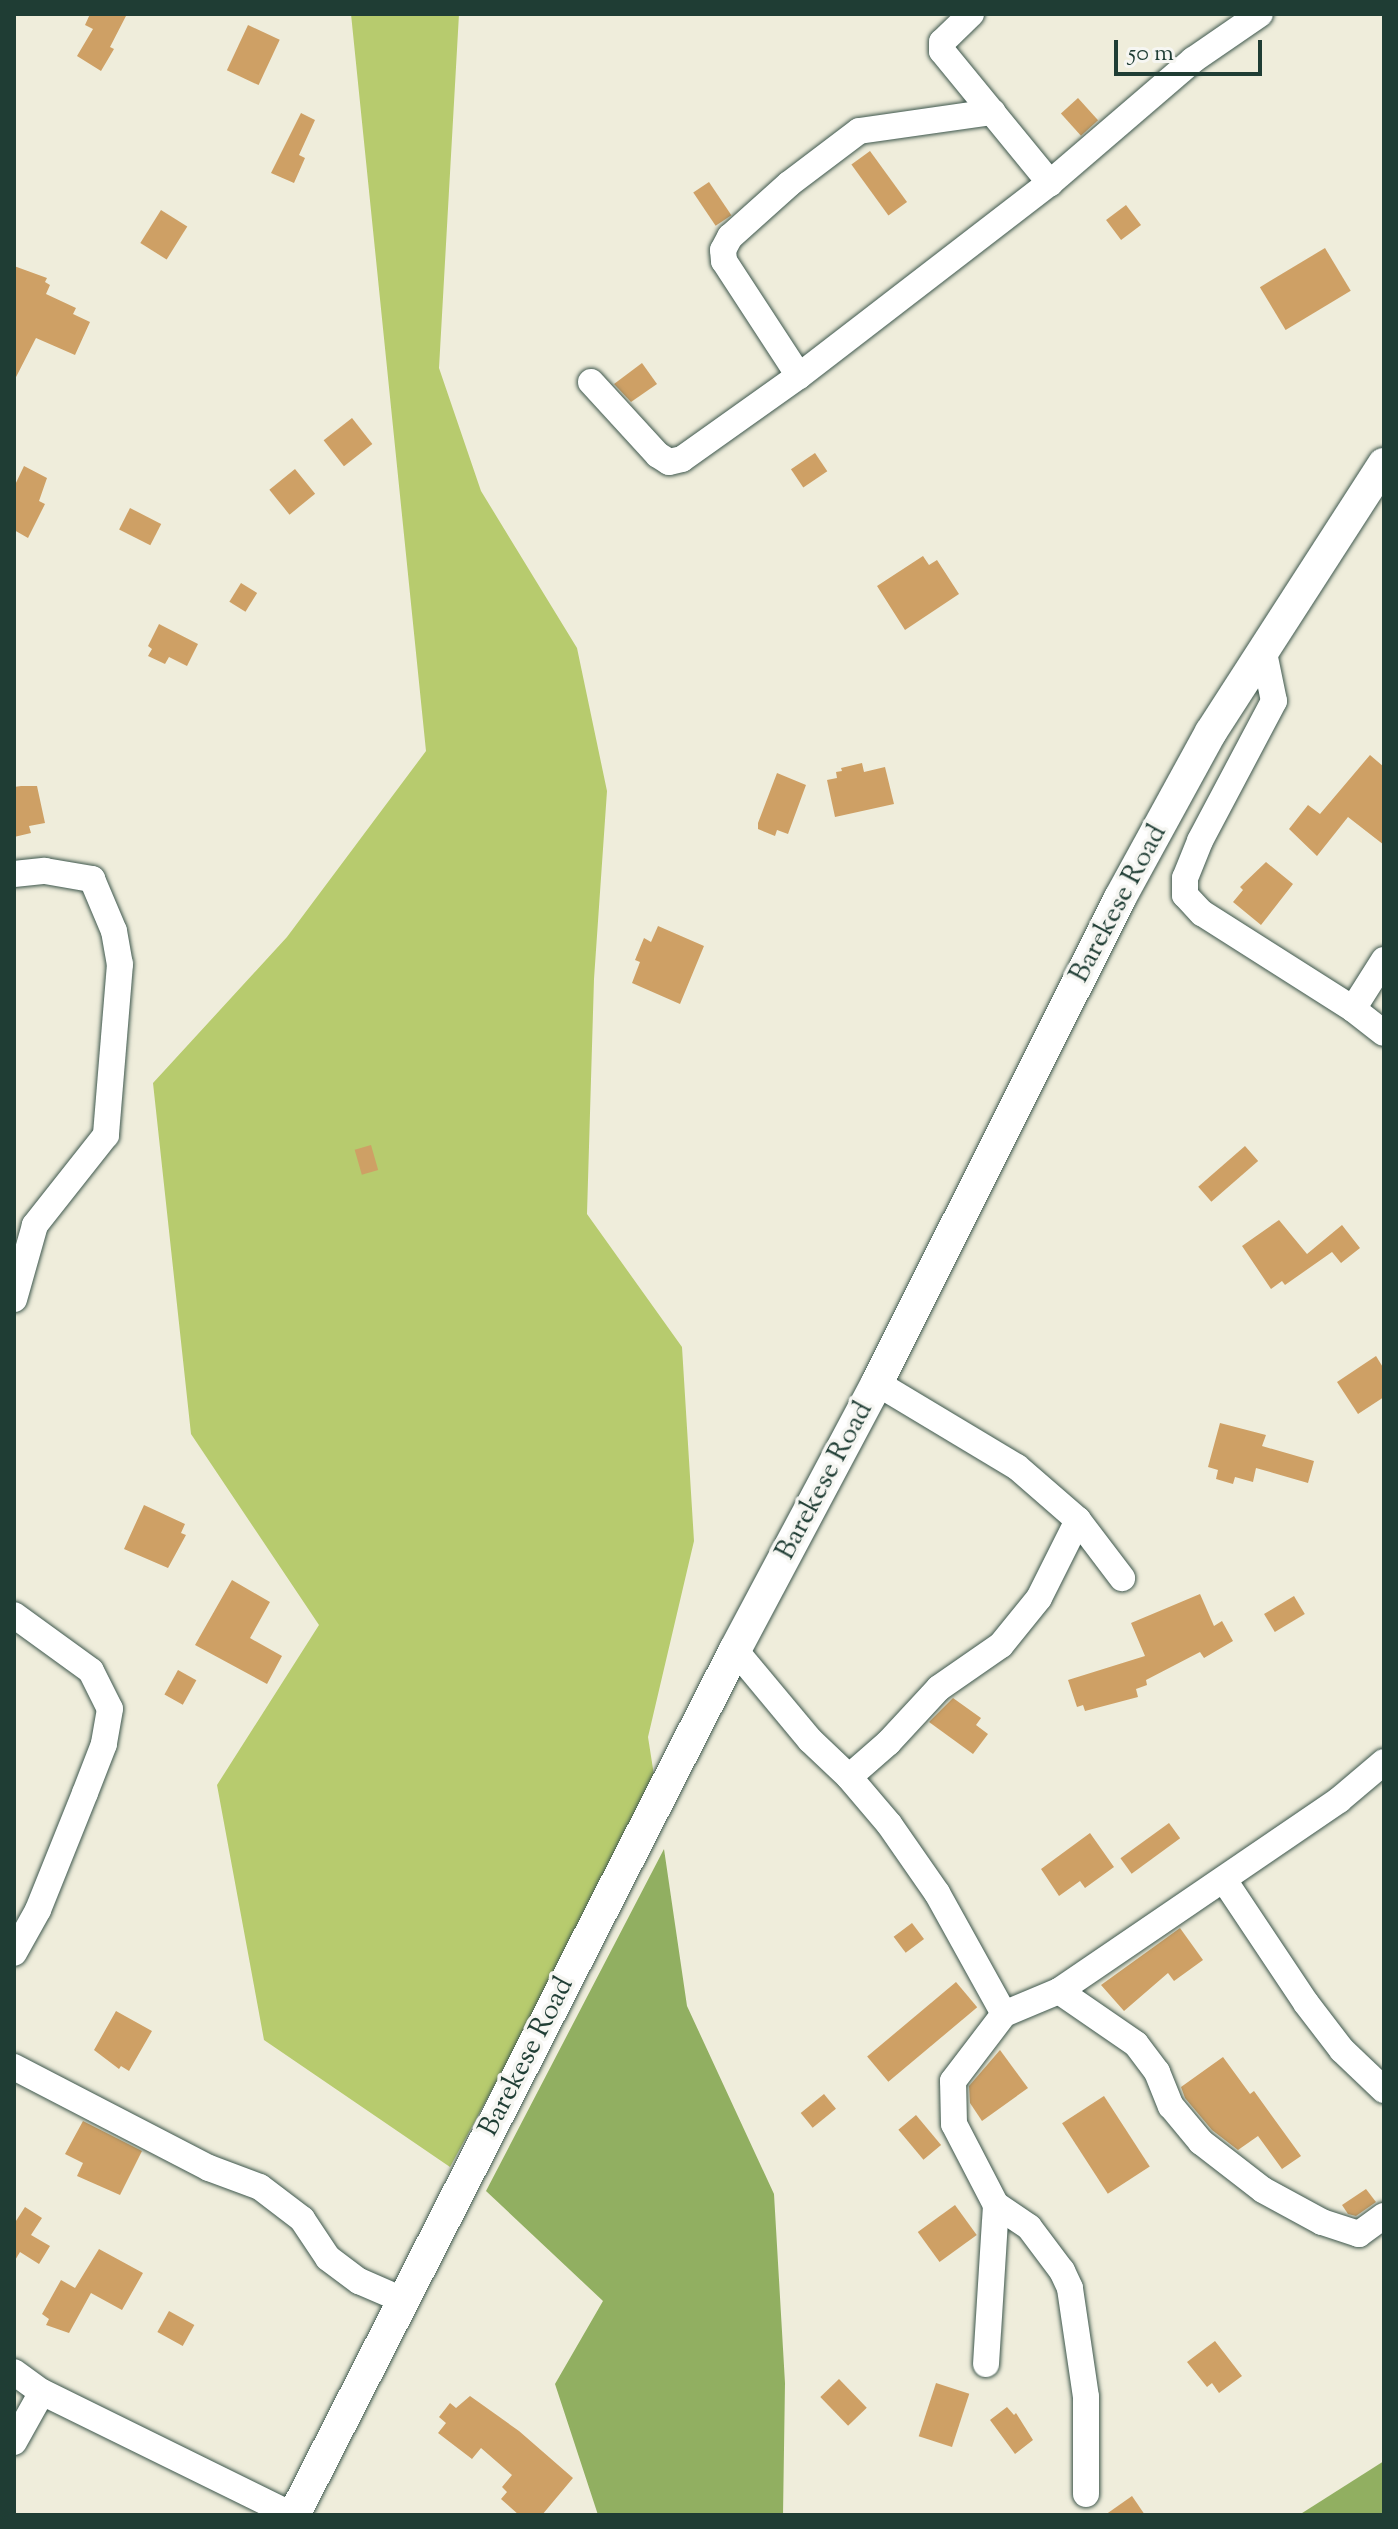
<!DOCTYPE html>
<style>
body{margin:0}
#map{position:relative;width:1398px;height:2529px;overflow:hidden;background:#efeddb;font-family:"Sorts Mill Goudy",serif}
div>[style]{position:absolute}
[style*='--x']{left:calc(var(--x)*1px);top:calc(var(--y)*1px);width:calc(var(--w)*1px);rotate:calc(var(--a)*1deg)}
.green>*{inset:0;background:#b7cb6e}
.forest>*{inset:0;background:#91af61}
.building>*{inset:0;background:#cea065;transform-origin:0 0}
.roads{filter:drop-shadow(0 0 2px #3e574d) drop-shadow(0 0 2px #3e574d)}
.minor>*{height:26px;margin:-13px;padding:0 13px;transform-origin:13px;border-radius:13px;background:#fff}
.major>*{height:32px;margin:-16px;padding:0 16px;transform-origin:16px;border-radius:16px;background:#fff}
span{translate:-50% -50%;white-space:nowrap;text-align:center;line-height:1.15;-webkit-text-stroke:7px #f6f6f2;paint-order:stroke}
.street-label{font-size:28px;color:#1f3d34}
.frame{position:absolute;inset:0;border:16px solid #1f3d34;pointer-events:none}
.scale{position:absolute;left:1114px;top:40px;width:148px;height:36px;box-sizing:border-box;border:4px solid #1f3d34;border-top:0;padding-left:10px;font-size:24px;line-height:28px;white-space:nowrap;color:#1f3d34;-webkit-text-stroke:6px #f6f6f2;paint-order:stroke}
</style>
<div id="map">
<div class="green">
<div style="clip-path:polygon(351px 14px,459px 14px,439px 368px,481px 491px,577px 648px,607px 791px,594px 979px,587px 1214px,682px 1347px,694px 1541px,648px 1737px,656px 1788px,450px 2167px,264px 2040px,217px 1785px,319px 1625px,191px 1434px,153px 1083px,287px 937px,426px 751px)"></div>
</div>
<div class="forest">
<div style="clip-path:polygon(664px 1849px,687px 2006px,774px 2194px,785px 2383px,783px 2515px,598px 2515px,555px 2384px,603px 2301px,486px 2191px)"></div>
<div style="clip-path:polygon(1384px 2461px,1384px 2515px,1299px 2515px)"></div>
</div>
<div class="building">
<div style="clip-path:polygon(90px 14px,127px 14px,110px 47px,114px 49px,101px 71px,77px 56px,93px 29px,85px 25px)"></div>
<div style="left:248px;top:25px;width:35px;height:50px;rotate:25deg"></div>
<div style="left:1078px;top:98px;width:30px;height:23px;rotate:48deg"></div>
<div style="clip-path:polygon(301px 113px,315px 120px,299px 155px,305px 158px,294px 183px,271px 173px)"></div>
<div style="left:870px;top:151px;width:63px;height:23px;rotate:54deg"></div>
<div style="left:709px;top:182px;width:40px;height:19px;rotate:56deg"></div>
<div style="left:1126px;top:205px;width:25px;height:25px;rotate:53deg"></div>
<div style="left:161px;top:210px;width:31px;height:39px;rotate:32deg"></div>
<div style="left:1325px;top:248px;width:50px;height:76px;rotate:59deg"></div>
<div style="clip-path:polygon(14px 266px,47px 278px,45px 282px,50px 285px,46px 294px,76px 308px,73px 314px,90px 322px,75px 355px,36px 338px,14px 381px)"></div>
<div style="clip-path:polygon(642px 363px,657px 384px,631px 402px,614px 384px)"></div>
<div style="left:352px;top:418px;width:33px;height:36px;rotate:52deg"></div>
<div style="left:815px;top:453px;width:22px;height:29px;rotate:56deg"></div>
<div style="clip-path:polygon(24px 466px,47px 478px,39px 501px,45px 504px,28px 538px,14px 530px,14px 487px)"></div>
<div style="left:295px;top:469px;width:32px;height:33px;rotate:51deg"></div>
<div style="left:130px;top:508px;width:35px;height:24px;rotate:27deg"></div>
<div style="clip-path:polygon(923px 556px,929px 565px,937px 560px,959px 594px,905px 630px,877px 586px)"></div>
<div style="left:241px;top:583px;width:19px;height:22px;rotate:32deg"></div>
<div style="clip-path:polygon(159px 624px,198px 644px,187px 666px,169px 657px,165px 664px,148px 656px,152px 649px,148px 646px)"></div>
<div style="clip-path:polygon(1370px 755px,1384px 767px,1384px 845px,1348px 817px,1317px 856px,1289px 829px,1308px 805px,1320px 814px)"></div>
<div style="clip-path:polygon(862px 763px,864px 772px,885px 767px,894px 804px,835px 817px,827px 780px,837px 778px,836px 772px,842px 771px,841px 768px)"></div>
<div style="clip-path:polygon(777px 773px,806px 785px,788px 834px,777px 830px,775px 836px,758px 829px,758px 823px)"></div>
<div style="clip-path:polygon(21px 786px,37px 786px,45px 823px,29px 826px,31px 833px,14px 837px,14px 787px)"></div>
<div style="clip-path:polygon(1266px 862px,1293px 884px,1261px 925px,1233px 902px,1243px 890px,1240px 887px)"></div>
<div style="clip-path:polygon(658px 926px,704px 946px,680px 1004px,632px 983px,640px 962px,635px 960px,644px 938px,651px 942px)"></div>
<div style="left:371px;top:1145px;width:26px;height:17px;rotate:74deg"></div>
<div style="left:1245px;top:1146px;width:20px;height:62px;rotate:49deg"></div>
<div style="clip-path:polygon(1279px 1220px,1307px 1254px,1342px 1225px,1360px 1248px,1341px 1263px,1332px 1252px,1285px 1285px,1282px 1281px,1271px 1289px,1242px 1246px)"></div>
<div style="clip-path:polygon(1376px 1356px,1384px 1369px,1384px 1397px,1358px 1414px,1337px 1382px)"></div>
<div style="clip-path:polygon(1220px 1423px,1266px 1435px,1262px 1446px,1314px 1461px,1308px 1483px,1256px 1468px,1253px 1482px,1235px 1477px,1233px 1484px,1216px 1479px,1218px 1470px,1208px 1467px)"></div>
<div style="clip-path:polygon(144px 1505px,185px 1524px,181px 1533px,186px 1535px,168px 1568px,124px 1549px)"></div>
<div style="clip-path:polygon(232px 1580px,270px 1602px,250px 1638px,282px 1656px,267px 1684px,195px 1645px)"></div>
<div style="clip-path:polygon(1200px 1594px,1214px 1626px,1222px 1621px,1233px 1641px,1204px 1658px,1200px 1652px,1146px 1680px,1147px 1685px,1136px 1689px,1138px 1697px,1085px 1711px,1083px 1705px,1077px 1707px,1068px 1680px,1145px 1656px,1131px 1623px)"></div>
<div style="left:1294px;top:1596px;width:21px;height:35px;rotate:59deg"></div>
<div style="left:178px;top:1670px;width:21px;height:28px;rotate:29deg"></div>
<div style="clip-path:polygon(953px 1698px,981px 1718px,976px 1725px,988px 1734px,973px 1754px,929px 1722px)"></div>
<div style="left:1169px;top:1823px;width:19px;height:60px;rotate:54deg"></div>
<div style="clip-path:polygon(1090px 1833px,1114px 1867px,1085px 1888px,1080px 1881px,1059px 1896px,1041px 1869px)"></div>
<div style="left:912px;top:1923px;width:20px;height:23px;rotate:53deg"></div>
<div style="clip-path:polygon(1180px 1928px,1203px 1960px,1174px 1981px,1168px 1973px,1124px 2011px,1101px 1985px)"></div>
<div style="left:956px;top:1982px;width:33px;height:116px;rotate:50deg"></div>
<div style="clip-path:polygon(116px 2011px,152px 2031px,129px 2071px,121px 2066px,119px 2069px,94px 2050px)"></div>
<div style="clip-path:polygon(1000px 2050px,1028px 2088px,982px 2121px,970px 2103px,969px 2086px)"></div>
<div style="clip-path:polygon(1223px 2057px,1250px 2094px,1254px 2091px,1301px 2156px,1282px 2169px,1258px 2136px,1238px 2150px,1212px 2130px,1185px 2098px,1181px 2087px)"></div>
<div style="left:824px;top:2094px;width:19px;height:30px;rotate:51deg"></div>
<div style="left:1104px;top:2096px;width:84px;height:50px;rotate:57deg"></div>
<div style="left:916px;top:2115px;width:39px;height:23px;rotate:50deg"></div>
<div style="clip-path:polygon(83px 2121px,142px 2151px,120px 2195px,77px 2176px,83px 2163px,65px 2154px)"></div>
<div style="clip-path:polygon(1366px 2189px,1376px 2202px,1356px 2216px,1348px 2214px,1342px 2205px)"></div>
<div style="left:955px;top:2205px;width:37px;height:46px;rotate:54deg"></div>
<div style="clip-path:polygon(25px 2207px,42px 2218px,31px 2235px,50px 2246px,39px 2264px,20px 2252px,14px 2262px,14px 2224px)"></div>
<div style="clip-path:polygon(99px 2249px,143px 2273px,122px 2310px,91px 2293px,69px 2333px,46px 2325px,49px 2319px,42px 2314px,61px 2280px,75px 2288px)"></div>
<div style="left:169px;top:2311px;width:29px;height:24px;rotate:29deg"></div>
<div style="clip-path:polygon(1215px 2341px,1242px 2376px,1219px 2393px,1212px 2383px,1207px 2387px,1187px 2362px)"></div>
<div style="left:839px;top:2379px;width:40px;height:26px;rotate:46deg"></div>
<div style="left:936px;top:2383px;width:35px;height:56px;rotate:18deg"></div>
<div style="clip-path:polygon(470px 2396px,519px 2431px,573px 2478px,542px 2515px,519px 2515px,501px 2499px,507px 2492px,502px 2487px,512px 2475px,481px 2448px,472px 2459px,438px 2433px,446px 2423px,439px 2417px,450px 2403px,456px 2408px)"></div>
<div style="clip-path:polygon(1007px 2407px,1014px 2415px,1016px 2413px,1033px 2440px,1015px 2454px,990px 2420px)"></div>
<div style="clip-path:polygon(1132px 2496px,1145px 2515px,1105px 2515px)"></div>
</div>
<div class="roads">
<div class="minor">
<div style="--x:971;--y:14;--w:40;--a:136"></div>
<div style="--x:942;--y:42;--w:9;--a:90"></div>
<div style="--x:942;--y:51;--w:171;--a:50.7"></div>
<div style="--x:799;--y:376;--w:137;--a:-123.1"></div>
<div style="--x:724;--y:261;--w:11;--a:-95"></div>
<div style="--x:723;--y:250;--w:15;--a:-62"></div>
<div style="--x:730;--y:237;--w:79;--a:-41.9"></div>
<div style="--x:789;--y:184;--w:88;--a:-37.1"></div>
<div style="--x:859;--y:131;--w:135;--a:-8.1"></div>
<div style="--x:591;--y:382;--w:99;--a:47.5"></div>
<div style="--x:658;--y:455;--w:13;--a:32"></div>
<div style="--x:669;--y:462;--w:13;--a:-13"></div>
<div style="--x:682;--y:459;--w:143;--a:-35.4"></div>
<div style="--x:799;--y:376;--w:317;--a:-37.6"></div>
<div style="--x:1050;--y:183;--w:189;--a:-40.7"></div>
<div style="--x:1193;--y:60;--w:81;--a:-34.5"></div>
<div style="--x:1263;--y:648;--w:54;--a:78.3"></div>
<div style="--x:1274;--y:701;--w:158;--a:117.9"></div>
<div style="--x:1200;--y:841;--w:40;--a:112"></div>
<div style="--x:1185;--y:878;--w:17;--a:90"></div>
<div style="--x:1185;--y:895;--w:25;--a:47"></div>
<div style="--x:1202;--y:913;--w:179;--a:32.4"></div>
<div style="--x:1353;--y:1009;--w:39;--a:38"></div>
<div style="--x:14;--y:874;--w:31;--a:-6"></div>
<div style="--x:45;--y:871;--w:48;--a:9.7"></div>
<div style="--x:92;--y:879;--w:56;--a:67.1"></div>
<div style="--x:114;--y:931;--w:34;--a:80"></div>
<div style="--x:120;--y:964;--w:172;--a:94.7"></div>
<div style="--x:106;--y:1135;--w:115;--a:128.3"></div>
<div style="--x:35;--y:1225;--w:77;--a:105.8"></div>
<div style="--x:1353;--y:1009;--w:58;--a:-57.7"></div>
<div style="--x:877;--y:1383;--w:163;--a:31"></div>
<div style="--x:1017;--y:1467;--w:81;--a:41"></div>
<div style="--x:1078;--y:1520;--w:73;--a:52.8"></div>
<div style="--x:14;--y:1615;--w:95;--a:36"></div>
<div style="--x:91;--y:1671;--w:42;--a:63.4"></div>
<div style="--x:110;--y:1709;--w:36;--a:100"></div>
<div style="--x:104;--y:1744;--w:53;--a:111.2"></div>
<div style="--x:85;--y:1793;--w:126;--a:111.9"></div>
<div style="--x:38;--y:1910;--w:49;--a:119.2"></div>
<div style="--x:735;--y:1650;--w:117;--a:50.2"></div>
<div style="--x:810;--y:1740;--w:54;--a:43.5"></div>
<div style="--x:849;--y:1777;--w:62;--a:49.6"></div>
<div style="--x:889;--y:1824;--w:84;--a:55.2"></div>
<div style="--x:937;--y:1893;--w:138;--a:61"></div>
<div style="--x:849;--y:1777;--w:52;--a:-41.1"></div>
<div style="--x:888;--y:1743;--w:75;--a:-47.2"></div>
<div style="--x:939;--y:1688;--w:75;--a:-34.7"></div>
<div style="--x:1001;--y:1645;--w:60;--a:-51"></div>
<div style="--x:1039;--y:1598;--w:87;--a:-63.4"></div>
<div style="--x:1224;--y:1880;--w:148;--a:56.3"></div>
<div style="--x:1306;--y:2003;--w:59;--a:52.5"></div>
<div style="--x:1342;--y:2050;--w:58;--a:43.6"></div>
<div style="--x:1059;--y:1991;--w:93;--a:34.5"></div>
<div style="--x:1136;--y:2044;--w:35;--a:53"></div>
<div style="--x:1157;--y:2072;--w:37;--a:68"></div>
<div style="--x:1171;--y:2106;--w:47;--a:50.2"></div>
<div style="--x:1201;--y:2142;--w:78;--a:37.7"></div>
<div style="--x:1263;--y:2190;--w:67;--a:28.5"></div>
<div style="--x:1322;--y:2222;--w:39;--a:18"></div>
<div style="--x:1359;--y:2234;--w:31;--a:-36"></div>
<div style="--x:14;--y:2067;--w:220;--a:27.4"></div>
<div style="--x:209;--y:2168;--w:54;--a:20.4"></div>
<div style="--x:260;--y:2187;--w:53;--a:37.3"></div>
<div style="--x:302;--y:2219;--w:47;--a:56.3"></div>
<div style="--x:328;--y:2258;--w:39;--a:37"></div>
<div style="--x:359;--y:2281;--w:48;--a:23.4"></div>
<div style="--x:986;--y:2364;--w:159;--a:-86.4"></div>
<div style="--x:14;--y:2372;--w:34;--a:36"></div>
<div style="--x:42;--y:2392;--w:279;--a:26.2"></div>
<div style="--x:14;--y:2442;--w:57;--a:-60.8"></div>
<div style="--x:1086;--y:2494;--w:97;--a:-90"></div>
<div style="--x:1086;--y:2397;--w:110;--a:-98.4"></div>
<div style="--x:1070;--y:2288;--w:19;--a:-115"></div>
<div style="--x:1062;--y:2271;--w:55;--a:-126.9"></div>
<div style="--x:1029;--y:2227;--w:40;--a:-146"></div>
<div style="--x:996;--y:2205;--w:91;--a:-117.4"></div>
<div style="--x:954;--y:2124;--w:43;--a:-91.3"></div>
<div style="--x:953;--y:2081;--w:84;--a:-52.7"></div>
<div style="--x:1004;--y:2014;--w:60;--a:-22.7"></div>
<div style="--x:1059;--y:1991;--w:339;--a:-34.3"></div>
<div style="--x:1339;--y:1800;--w:59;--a:-40.2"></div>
</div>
<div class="major">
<div style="--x:294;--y:2515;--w:971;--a:-62.99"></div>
<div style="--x:735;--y:1650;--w:302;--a:-62"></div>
<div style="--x:877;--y:1383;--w:542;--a:-63.39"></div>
<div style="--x:1120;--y:898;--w:189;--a:-61.3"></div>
<div style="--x:1211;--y:732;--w:319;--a:-57.2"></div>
</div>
</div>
<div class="street-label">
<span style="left:1119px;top:904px;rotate:-62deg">Barekese Road</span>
<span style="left:825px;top:1481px;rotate:-62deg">Barekese Road</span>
<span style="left:527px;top:2057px;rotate:-63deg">Barekese Road</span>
</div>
<div class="frame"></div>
<div class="scale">50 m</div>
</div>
